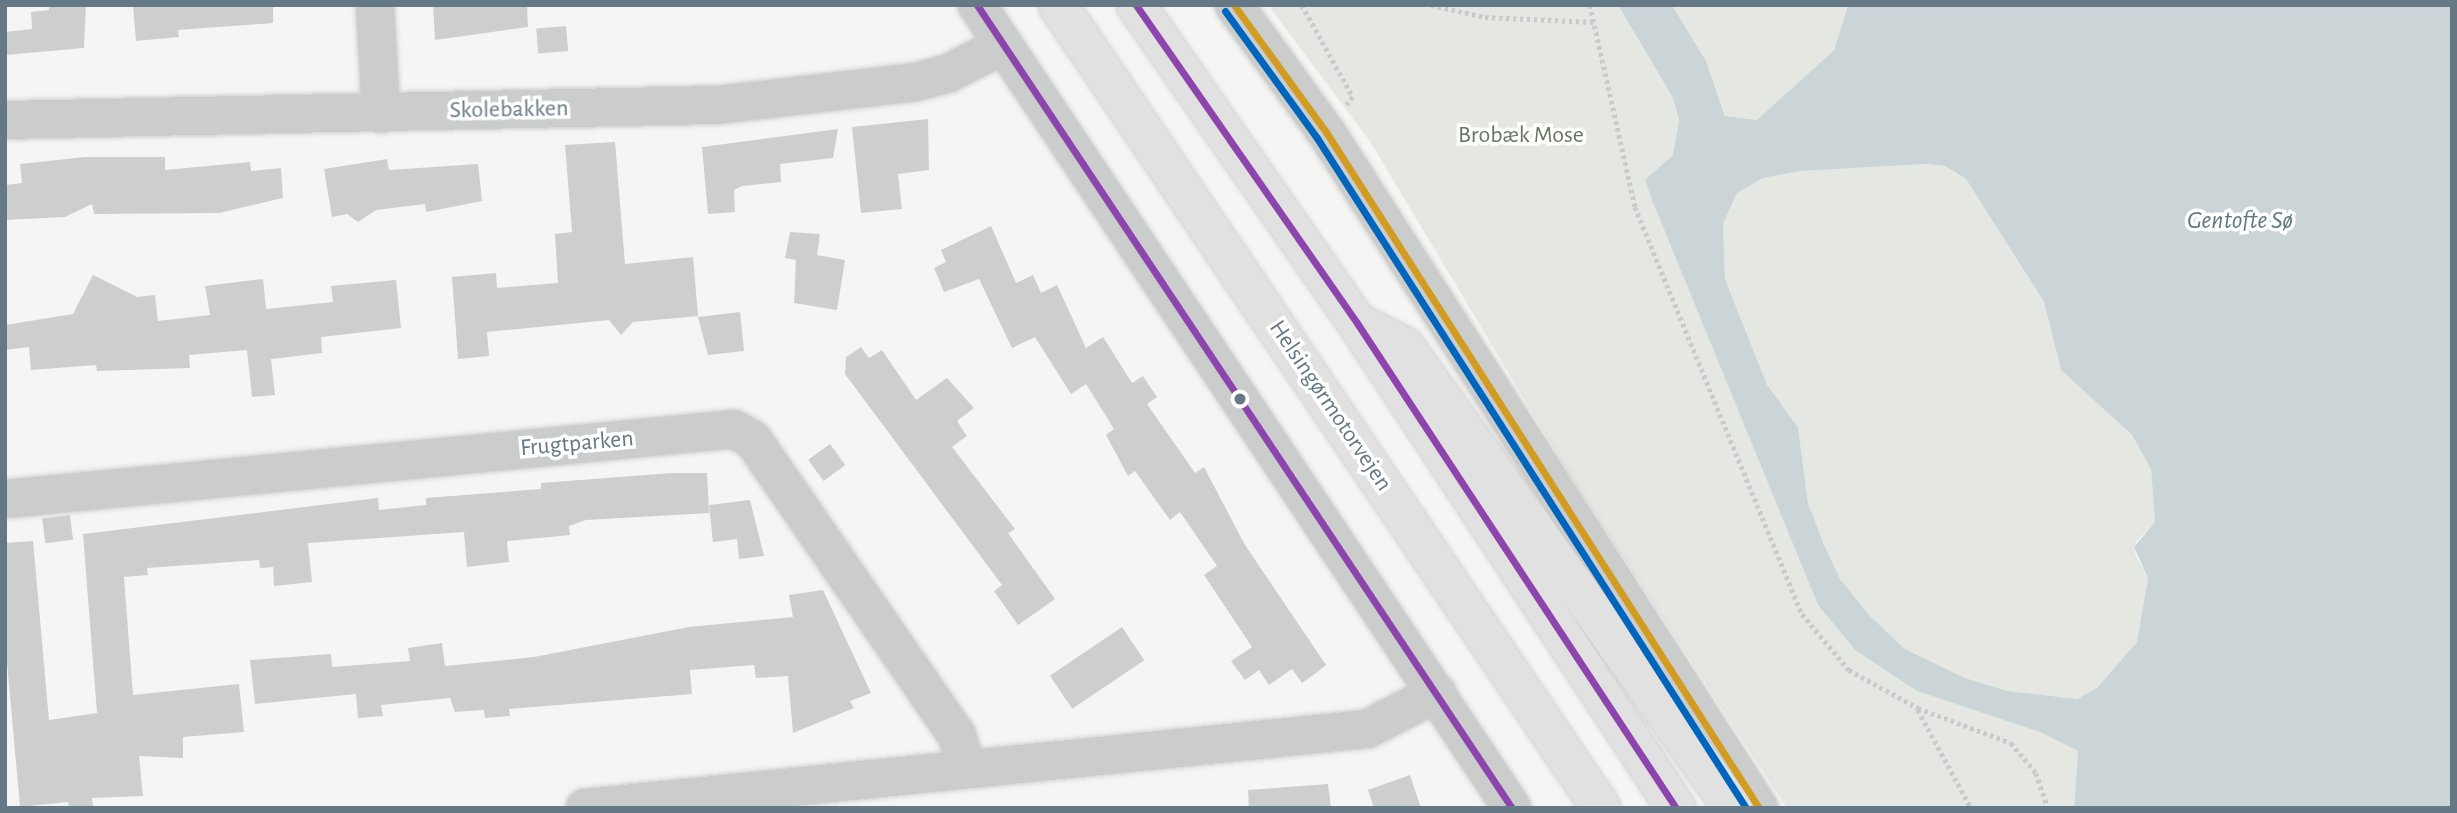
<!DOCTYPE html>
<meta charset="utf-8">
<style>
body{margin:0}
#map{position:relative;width:2457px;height:813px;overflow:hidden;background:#f5f5f4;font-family:"Alegreya Sans",sans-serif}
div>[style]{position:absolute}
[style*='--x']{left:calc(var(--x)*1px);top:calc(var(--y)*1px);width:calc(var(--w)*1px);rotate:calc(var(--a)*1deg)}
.green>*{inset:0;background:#e5e8e2}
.water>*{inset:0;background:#cbd5d7}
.building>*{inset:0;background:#cdcfcf;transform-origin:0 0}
.path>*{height:4.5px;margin-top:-2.25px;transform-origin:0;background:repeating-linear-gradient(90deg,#c9cacb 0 3.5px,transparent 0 7px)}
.roads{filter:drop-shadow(0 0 2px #d1d1d2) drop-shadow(0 0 2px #d1d1d2)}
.minor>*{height:38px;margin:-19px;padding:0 19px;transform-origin:19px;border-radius:19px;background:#cbcdcd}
.highway>*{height:38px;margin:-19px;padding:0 19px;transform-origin:19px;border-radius:19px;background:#e0e1e0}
.bus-1>*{height:7px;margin:-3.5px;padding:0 3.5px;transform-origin:3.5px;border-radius:3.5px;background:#8e44ad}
.bus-2>*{height:7px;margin:-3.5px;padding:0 3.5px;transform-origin:3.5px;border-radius:3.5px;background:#d29b21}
.bus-3>*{height:7px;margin:-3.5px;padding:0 3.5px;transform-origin:3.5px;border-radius:3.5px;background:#0065bd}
.dots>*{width:19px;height:19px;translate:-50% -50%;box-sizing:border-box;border:4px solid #fff;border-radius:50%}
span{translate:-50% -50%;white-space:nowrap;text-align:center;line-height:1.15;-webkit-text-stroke:7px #fff;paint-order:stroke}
.street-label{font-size:24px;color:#647985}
.park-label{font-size:24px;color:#66775f}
.water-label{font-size:26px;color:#5f7b82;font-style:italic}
.frame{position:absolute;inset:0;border:7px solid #647985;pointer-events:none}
</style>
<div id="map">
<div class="green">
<div style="clip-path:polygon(1268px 5px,1618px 5px,1673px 98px,1679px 120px,1673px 155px,1645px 181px,1818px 605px,1855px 650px,1917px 691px,2041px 732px,2078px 751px,2074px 808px,1787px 808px,1572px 479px,1371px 143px)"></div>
<div style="clip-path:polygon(1672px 5px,1848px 5px,1834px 50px,1757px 120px,1725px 116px,1706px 61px)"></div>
<div style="clip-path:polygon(1925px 164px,1945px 166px,1966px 179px,2044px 302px,2061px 370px,2132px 435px,2151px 469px,2155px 522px,2136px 542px,2135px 554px,2148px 578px,2137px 642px,2098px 688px,2077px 699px,2006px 691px,1965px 678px,1905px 649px,1871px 617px,1840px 579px,1823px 542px,1808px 503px,1798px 427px,1767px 385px,1725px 279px,1723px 224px,1737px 193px,1763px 178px,1801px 171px)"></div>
</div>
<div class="water">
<div style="clip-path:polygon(evenodd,1618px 5px,1672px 5px,1706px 61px,1725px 116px,1757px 120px,1834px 50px,1848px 5px,2452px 5px,2452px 808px,2074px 808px,2078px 751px,2040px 732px,1917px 691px,1855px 650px,1818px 605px,1652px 200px,1645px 180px,1673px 155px,1679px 120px,1673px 98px,1618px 5px,1925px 164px,1945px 166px,1966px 179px,2044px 302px,2061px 370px,2132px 435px,2151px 469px,2155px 522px,2134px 547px,2148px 578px,2137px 642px,2097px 688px,2077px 699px,2007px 691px,1965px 678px,1905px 649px,1871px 617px,1840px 579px,1823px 542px,1808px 503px,1798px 427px,1767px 385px,1725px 279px,1723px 224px,1737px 193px,1763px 178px,1801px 171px,1925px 164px)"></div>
</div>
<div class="building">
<div style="clip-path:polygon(49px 5px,86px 5px,84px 48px,5px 55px,5px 32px,32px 29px,31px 12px,49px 10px)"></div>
<div style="clip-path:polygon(133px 5px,273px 5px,273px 23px,178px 30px,179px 37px,136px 41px)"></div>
<div style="clip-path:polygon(433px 5px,527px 5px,528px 27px,435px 40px)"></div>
<div style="left:566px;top:26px;width:25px;height:30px;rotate:85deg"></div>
<div style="clip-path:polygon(928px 119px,929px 170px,898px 174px,902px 209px,861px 213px,852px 127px)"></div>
<div style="clip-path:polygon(838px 129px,833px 158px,780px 164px,781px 182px,742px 186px,734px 190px,735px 212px,708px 214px,702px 147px)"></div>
<div style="clip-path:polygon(615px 142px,625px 264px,693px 257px,698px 316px,633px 322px,621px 335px,609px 320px,487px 332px,489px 356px,458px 359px,452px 277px,496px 273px,497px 288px,558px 283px,555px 234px,572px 232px,565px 145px)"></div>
<div style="clip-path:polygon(85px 157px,165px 157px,165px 170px,250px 162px,251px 171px,281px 168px,283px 198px,219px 213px,94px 214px,92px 204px,65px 217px,5px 220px,5px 185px,22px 183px,20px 164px)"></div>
<div style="clip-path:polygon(387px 159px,389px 170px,478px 164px,482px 201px,426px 212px,425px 204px,376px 210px,358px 222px,347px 214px,332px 217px,324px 169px)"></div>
<div style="clip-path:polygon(991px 226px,1016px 283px,1033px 275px,1041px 293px,1057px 285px,1086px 348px,1103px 337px,1132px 383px,1143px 376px,1157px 397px,1147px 404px,1195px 473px,1204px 467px,1245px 545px,1326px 665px,1316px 673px,1302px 683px,1292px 669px,1269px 685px,1259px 670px,1245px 680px,1231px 661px,1252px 647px,1204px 575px,1217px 566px,1180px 512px,1170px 520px,1135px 471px,1128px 476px,1106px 435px,1114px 429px,1086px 384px,1071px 394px,1035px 337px,1012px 348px,979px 279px,944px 292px,934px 268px,946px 262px,941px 250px)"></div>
<div style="clip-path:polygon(790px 232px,820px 234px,817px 255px,845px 260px,837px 310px,794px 303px,796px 260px,785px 258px)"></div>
<div style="clip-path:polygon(93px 275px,137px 297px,155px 295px,158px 321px,210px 315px,205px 286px,263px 279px,266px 309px,333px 302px,331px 286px,396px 280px,401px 328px,321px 337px,322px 353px,271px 359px,275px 395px,252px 397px,247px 350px,189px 355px,190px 368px,97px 371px,96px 365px,31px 370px,29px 347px,5px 350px,5px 325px,73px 314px)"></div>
<div style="clip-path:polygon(740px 312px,744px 351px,708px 355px,698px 317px)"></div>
<div style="clip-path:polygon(861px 347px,869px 358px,882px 350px,916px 400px,947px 378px,974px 408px,957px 421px,967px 436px,952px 447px,1015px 529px,1008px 533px,1055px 599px,1018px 625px,994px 591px,1002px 585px,845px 374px,846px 357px)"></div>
<div style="left:830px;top:444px;width:26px;height:27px;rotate:54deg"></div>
<div style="clip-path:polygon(672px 473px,707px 473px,709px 513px,586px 520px,569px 526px,570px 535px,507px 541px,509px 562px,467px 567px,464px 532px,308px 543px,312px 582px,274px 586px,273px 567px,260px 568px,259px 560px,147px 568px,148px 575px,124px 577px,133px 695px,239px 684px,244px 732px,183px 737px,183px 758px,139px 756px,143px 796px,92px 798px,93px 808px,69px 808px,68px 802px,20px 807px,5px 640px,5px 543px,33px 541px,49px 720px,97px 713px,83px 534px,378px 498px,379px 510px,426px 505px,426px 498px,541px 489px,541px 483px)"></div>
<div style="clip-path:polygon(750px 500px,764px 556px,739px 559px,737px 539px,713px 542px,709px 505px)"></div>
<div style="left:70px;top:515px;width:25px;height:28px;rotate:83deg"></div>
<div style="clip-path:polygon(823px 590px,871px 693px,850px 701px,854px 708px,793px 733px,788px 676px,756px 678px,754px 665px,690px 670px,692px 694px,509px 709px,510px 716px,485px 718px,484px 710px,455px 712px,450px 698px,381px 705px,383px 716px,358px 718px,356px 694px,255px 704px,250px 660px,331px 654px,332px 667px,410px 661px,408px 648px,442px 643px,445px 666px,534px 657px,689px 627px,793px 617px,789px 595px)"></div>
<div style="left:1122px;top:627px;width:40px;height:87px;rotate:56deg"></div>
<div style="clip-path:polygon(1410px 775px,1421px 808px,1374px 808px,1368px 790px)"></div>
<div style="clip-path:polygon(1328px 784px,1331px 808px,1249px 808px,1248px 790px)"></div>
</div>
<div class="path">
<div style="--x:1302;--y:5;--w:105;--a:61"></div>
<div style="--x:1353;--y:97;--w:10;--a:127"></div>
<div style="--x:1431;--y:5;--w:55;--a:12.5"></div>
<div style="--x:1485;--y:17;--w:108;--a:2.7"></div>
<div style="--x:1590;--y:5;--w:207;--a:77.4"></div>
<div style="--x:1635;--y:207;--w:440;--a:67.7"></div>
<div style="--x:1802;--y:614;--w:73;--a:50"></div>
<div style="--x:1849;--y:670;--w:79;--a:28.8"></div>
<div style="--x:1918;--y:708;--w:99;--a:20.6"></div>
<div style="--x:2011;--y:743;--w:39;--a:50"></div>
<div style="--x:2036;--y:773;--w:37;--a:71"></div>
<div style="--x:1918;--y:710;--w:111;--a:61.6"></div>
</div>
<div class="roads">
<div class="minor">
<div style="--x:375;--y:5;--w:109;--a:86.8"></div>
<div style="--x:977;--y:5;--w:965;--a:56.33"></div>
<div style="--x:1234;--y:5;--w:157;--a:54.1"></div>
<div style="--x:1326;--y:132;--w:803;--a:57.36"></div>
<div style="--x:5;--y:120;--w:712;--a:-1.21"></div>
<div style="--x:717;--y:105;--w:200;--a:-6.6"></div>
<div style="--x:916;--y:82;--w:34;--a:-15"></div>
<div style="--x:949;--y:73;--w:61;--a:-27.4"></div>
<div style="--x:5;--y:499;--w:732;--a:-5.48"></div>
<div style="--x:734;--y:429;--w:22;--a:30"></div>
<div style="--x:753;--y:440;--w:359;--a:55.4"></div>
<div style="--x:957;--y:736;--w:34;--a:73"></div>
<div style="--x:585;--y:808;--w:786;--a:-5.77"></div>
<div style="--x:1367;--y:729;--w:79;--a:-27.2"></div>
</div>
<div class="highway">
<div style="--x:1058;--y:5;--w:969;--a:55.93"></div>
<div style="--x:1136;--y:5;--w:387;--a:55.2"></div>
<div style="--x:1357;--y:323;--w:581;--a:56.67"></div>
<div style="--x:1362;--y:325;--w:48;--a:27.1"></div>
<div style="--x:1405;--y:347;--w:566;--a:54.57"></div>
</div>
</div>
<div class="bus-1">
<div style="--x:977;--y:5;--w:965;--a:56.33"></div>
<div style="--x:1136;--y:5;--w:387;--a:55.2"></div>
<div style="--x:1357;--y:323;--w:581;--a:56.67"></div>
</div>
<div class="bus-2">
<div style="--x:1234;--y:5;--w:157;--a:54.1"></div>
<div style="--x:1326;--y:132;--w:803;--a:57.36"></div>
</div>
<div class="bus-3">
<div style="--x:1225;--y:11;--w:157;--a:54.1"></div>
<div style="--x:1317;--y:138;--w:796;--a:57.37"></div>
</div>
<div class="dots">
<div style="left:1240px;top:399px;background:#647985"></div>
</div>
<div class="street-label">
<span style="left:509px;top:110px;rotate:-1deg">Skolebakken</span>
<span style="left:1330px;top:406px;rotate:56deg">Helsingørmotorvejen</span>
<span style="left:577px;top:444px;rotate:-5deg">Frugtparken</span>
</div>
<div class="park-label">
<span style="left:1521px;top:136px">Brobæk Mose</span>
</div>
<div class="water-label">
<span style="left:2240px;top:221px">Gentofte Sø</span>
</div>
<div class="frame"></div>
</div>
